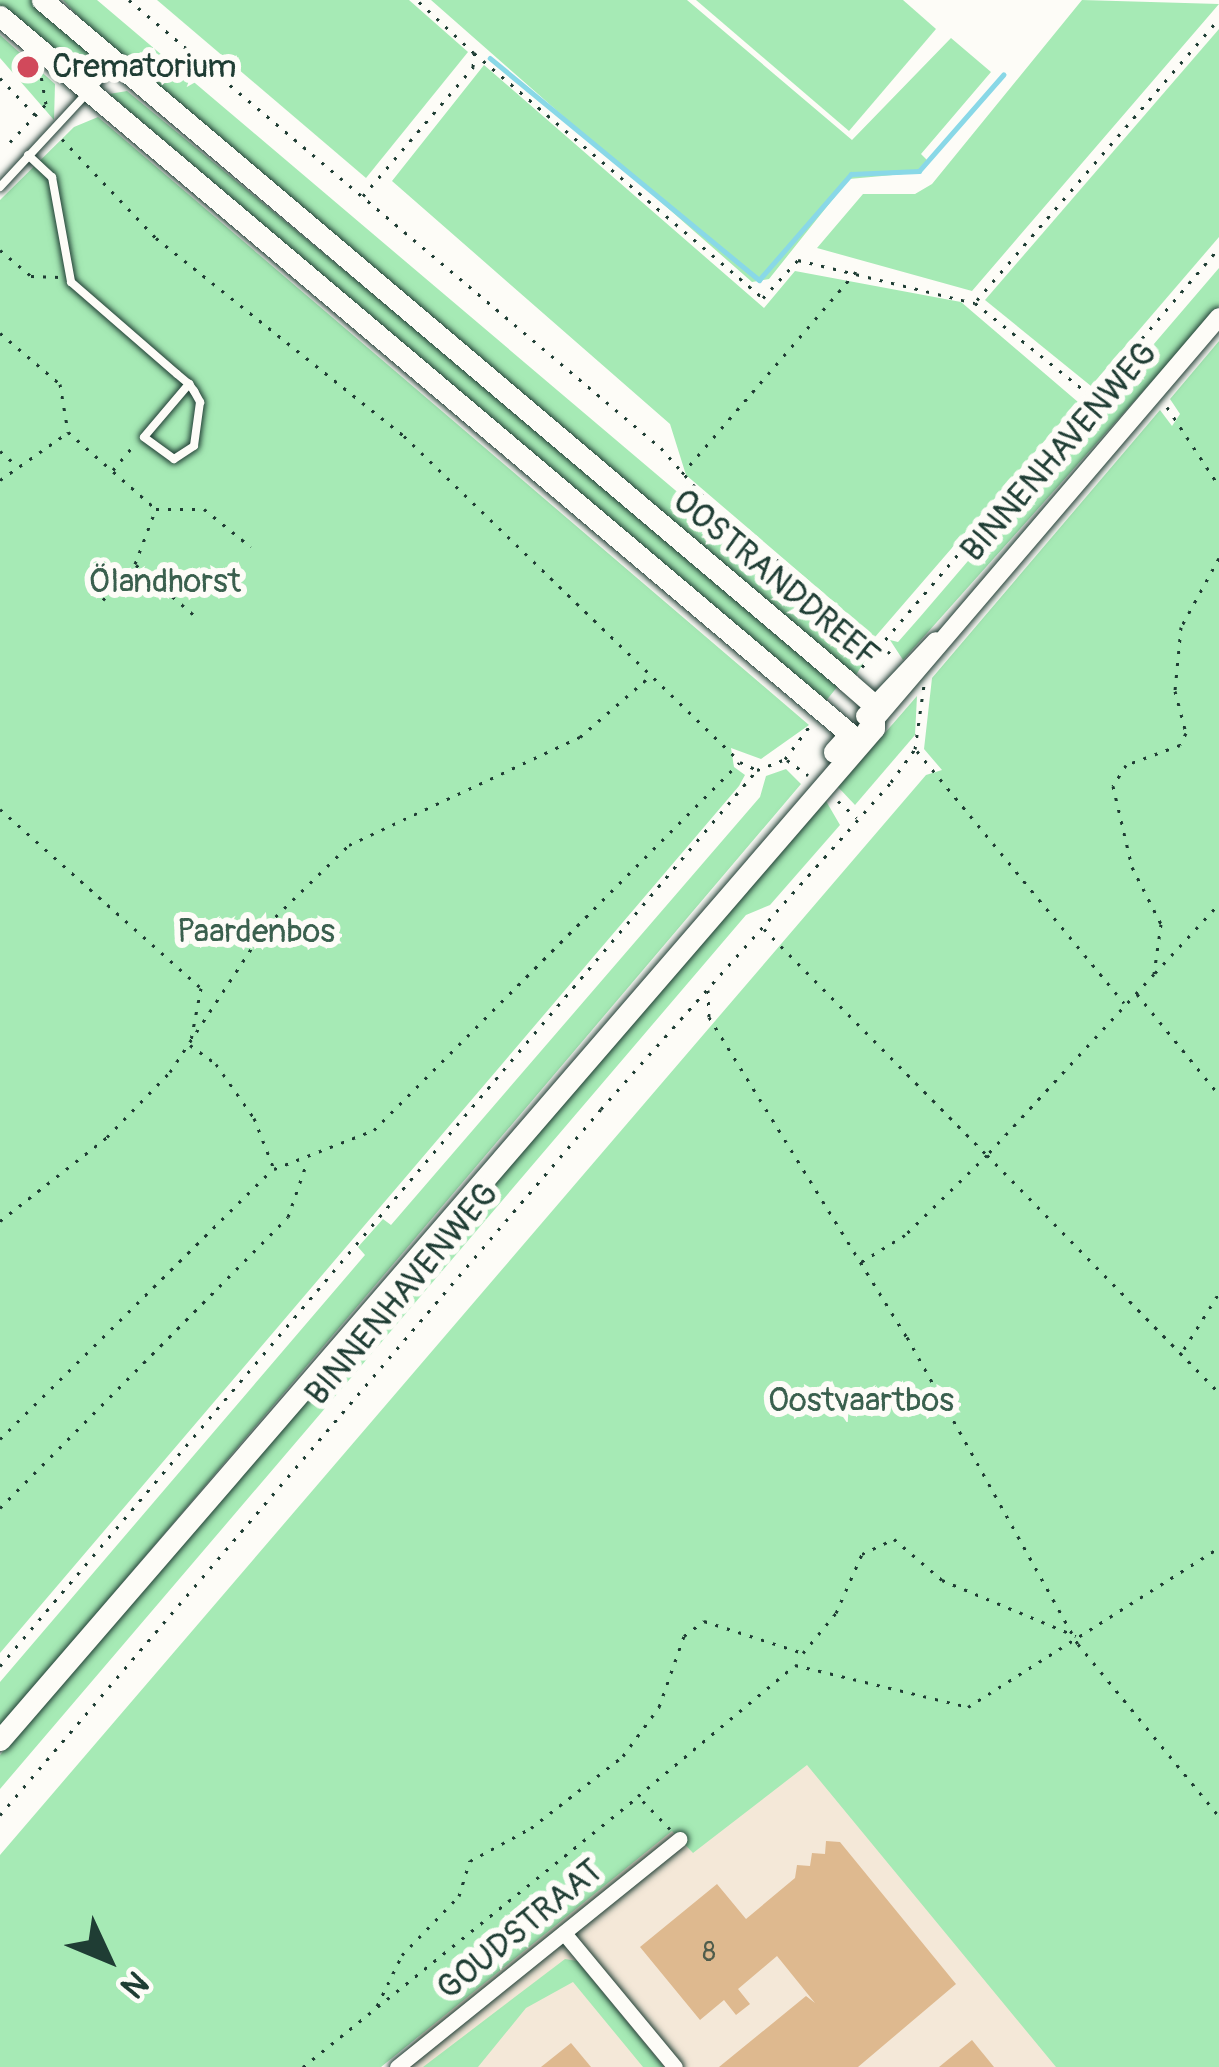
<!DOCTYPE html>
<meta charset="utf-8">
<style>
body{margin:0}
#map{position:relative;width:1219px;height:2067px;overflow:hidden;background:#fdfcf7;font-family:Pangolin,sans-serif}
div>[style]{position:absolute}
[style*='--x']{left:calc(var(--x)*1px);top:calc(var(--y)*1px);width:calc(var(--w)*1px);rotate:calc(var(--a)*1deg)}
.built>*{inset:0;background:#f4e8d8}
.green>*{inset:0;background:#a6eab5}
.stream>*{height:4.5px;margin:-2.25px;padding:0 2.25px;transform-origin:2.25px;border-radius:2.25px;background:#89d8e7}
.building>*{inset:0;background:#deb98f}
.path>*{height:3px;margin-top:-1.5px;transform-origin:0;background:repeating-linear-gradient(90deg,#1f3d34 0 3px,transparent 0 12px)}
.roads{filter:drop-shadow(0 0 3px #1f3d34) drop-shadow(0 0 3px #1f3d34)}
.service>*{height:8px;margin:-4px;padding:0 4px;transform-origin:4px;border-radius:4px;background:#fdfcf7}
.minor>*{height:15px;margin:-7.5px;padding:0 7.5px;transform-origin:7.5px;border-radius:7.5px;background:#fdfcf7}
.tertiary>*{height:18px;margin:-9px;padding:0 9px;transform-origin:9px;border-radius:9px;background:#fdfcf7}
.secondary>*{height:21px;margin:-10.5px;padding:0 10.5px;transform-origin:10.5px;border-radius:10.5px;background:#fdfcf7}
.dots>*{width:33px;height:33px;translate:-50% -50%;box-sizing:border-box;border:6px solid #fdfcf7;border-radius:50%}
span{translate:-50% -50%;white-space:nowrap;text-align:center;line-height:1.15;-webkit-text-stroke:12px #fdfcf7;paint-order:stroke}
.number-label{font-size:27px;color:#4f5c4b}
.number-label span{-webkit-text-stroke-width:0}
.poi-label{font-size:33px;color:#1f3d34}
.left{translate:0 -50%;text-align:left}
.street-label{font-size:33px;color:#1f3d34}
.park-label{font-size:33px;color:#3a604e}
.north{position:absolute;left:48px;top:1899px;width:120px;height:120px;-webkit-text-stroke:9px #fdfcf7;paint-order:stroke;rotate:134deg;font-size:33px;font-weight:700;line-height:48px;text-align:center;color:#1f3d34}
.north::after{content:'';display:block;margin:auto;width:42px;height:54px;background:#1f3d34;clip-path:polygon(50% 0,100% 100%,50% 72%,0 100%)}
</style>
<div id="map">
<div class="built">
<div style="clip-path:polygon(784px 1724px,1067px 2067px,390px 2067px,489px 1964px)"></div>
</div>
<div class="green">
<div style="clip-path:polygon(0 0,34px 0,89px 51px,86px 73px,81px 78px,0 9px)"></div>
<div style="clip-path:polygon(63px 0,97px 0,852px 640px,864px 636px,874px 646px,856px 675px,119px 59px)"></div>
<div style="clip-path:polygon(157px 0,409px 0,468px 52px,366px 178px)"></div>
<div style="clip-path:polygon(431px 0,687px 0,852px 140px,951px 38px,991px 72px,921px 154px,927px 160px,915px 173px,849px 179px,769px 279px,752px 282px)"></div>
<div style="clip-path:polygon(696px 0,903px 0,936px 29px,849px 131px)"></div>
<div style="clip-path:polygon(1082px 0,1219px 4px,972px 291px,817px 248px,863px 194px,915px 194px,932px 184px)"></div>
<div style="clip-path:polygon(1219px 29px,1219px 237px,1091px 386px,985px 300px)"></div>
<div style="clip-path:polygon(0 35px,55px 84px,54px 120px,0 58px)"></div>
<div style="clip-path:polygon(484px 65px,764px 308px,795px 271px,961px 302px,1078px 402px,875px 637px,686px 475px,670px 424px,392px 181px)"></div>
<div style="clip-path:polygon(127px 91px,842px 681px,825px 702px,109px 94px)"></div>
<div style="clip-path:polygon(98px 117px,809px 725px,761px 759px,731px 748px,734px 767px,745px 775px,739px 786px,0 1653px,0 200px,74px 127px)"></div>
<div style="clip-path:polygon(1219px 268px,1219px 306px,903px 660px,890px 640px,898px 642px,920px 617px)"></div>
<div style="clip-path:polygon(1219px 341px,1219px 2067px,1056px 2067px,807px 1765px,693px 1853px,672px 1831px,381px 2067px,0 2067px,0 1855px,926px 775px,942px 770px,924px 749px,932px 678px,1160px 410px,1172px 426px,1180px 414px,1170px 399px)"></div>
<div style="clip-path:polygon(917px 696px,915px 735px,855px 805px,838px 787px)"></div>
<div style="clip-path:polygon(786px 769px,801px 784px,0 1727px,0 1682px,365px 1255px,358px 1247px,383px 1219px,391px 1225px,760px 797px,766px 776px)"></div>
<div style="clip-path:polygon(826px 801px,840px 825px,770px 905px,746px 915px,0 1789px,0 1755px)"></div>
<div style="clip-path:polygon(565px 1959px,577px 1961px,664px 2067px,643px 2067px,573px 1982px,526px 2008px,478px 2067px,423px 2067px)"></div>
</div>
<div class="stream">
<div style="--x:490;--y:58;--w:349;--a:39.5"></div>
<div style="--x:759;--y:280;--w:140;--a:-49"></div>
<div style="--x:851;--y:174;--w:68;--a:-2.5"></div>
<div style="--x:919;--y:171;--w:128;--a:-48.8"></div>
</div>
<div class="building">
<div style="clip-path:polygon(826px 1841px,840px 1842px,956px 1984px,858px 2067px,719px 2067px,806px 1996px,815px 2003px,777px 1956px,738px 1989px,750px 2004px,736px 2015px,724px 2000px,700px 2020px,640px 1947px,717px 1884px,746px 1919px,795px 1878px,797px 1865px,810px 1866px,812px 1853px,825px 1854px)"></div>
<div style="clip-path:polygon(972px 2040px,994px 2067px,939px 2067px)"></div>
<div style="clip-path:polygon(571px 2043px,591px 2067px,541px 2067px)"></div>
</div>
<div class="path">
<div style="--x:129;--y:0;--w:696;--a:40.1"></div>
<div style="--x:661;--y:448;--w:77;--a:48.7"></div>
<div style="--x:712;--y:506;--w:239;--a:39.6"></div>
<div style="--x:474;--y:53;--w:379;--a:40.3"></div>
<div style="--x:763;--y:298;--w:52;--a:-47.4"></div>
<div style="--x:798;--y:260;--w:182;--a:13.7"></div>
<div style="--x:975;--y:303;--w:149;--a:38.7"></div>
<div style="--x:0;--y:78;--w:59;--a:46.4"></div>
<div style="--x:62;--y:139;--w:137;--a:46.5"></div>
<div style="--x:156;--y:238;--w:317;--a:38.6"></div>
<div style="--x:404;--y:436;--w:468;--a:44.1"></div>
<div style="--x:740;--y:762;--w:19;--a:25"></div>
<div style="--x:757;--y:770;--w:30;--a:-21"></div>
<div style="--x:785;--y:759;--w:45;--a:-53.1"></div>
<div style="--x:10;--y:142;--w:52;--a:-46.5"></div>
<div style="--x:46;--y:104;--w:27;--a:-100"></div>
<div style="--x:363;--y:196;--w:170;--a:-49.5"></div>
<div style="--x:473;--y:67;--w:14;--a:-86"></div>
<div style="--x:474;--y:53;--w:78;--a:-137.1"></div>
<div style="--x:0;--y:250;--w:40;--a:40"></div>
<div style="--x:31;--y:276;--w:29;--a:2"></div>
<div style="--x:977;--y:300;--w:371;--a:-49.3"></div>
<div style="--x:0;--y:333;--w:79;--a:40.4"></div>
<div style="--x:60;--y:384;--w:49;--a:80.5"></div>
<div style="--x:68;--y:432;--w:117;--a:41.2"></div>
<div style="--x:156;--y:509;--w:48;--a:0"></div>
<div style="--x:204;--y:509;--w:60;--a:39"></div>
<div style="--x:1167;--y:407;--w:95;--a:56.6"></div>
<div style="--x:0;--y:451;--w:18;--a:41"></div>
<div style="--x:113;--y:470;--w:33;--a:-50"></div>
<div style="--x:682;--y:474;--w:267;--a:-49.3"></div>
<div style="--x:0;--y:480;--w:82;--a:-35"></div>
<div style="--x:1219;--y:558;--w:79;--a:118.8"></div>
<div style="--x:1181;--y:627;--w:64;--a:95.4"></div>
<div style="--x:1175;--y:691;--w:43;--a:75.3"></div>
<div style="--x:1186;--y:733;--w:13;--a:117"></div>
<div style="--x:1180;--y:745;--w:58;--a:159.7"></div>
<div style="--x:1126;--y:765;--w:25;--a:122"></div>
<div style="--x:1113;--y:786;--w:83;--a:76.8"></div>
<div style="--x:1132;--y:867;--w:64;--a:63"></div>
<div style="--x:1161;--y:924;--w:50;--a:98"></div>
<div style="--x:1154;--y:974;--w:246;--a:132.7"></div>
<div style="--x:987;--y:1155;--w:332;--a:45.7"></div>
<div style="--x:136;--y:565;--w:77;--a:40.8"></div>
<div style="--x:103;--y:600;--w:48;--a:-48.4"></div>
<div style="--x:135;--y:564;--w:57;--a:-69.3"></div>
<div style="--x:862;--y:667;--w:550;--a:-49.57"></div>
<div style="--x:917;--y:751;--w:326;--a:50.6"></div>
<div style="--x:787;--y:760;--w:26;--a:36"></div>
<div style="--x:838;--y:801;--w:25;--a:42"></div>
<div style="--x:0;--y:809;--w:269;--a:41.7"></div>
<div style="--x:201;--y:988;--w:58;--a:100.9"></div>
<div style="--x:190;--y:1045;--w:32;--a:36"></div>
<div style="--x:216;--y:1064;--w:66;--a:54.9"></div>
<div style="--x:254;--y:1118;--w:55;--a:68.6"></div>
<div style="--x:274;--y:1169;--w:107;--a:-21.3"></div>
<div style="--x:374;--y:1130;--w:518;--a:-45.16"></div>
<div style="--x:764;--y:929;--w:317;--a:45.4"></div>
<div style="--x:987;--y:1155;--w:115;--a:135.7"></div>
<div style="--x:905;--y:1235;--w:52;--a:148.5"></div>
<div style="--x:1155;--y:973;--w:94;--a:-47.2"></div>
<div style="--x:708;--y:990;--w:27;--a:88"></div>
<div style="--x:709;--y:1017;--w:376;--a:58.3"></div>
<div style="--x:907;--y:1337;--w:351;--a:60.9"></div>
<div style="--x:1078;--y:1644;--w:222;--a:50.7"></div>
<div style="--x:1137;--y:994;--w:130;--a:50.9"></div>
<div style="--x:0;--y:1221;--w:136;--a:-38.1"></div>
<div style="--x:107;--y:1137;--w:91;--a:-45.9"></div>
<div style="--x:170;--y:1072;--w:176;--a:-56.6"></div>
<div style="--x:267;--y:925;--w:115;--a:-44.3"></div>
<div style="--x:349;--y:845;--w:255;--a:-25.1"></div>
<div style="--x:580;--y:737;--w:89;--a:-40.9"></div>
<div style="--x:1184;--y:1349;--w:66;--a:-58"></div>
<div style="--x:0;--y:1439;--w:383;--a:-44.7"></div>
<div style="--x:0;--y:1508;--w:409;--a:-45.3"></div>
<div style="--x:288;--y:1217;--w:58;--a:-70.9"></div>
<div style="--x:0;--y:1666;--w:1172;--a:-49.81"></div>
<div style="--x:0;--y:1815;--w:927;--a:-49.59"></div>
<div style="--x:601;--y:1109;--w:437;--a:-48.4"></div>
<div style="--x:891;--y:782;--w:41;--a:-54"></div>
<div style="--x:915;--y:749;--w:65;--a:-82"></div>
<div style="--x:670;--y:1829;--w:46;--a:-134.1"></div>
<div style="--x:638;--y:1796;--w:204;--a:-39.8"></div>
<div style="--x:795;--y:1665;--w:178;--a:13.6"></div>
<div style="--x:968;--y:1707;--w:297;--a:-32.4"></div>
<div style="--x:377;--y:2006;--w:57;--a:-63.9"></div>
<div style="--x:402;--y:1955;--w:82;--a:-46"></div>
<div style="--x:459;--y:1896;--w:37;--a:-73"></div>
<div style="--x:470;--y:1861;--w:69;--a:-28.4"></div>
<div style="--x:531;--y:1828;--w:117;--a:-38"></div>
<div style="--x:623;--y:1756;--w:61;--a:-53.7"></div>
<div style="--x:659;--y:1707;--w:75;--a:-70.6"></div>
<div style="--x:684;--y:1636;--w:25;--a:-37"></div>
<div style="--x:704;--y:1621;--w:104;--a:17.9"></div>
<div style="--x:803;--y:1653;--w:52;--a:-50.5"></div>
<div style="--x:836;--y:1613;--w:64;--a:-66.2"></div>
<div style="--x:862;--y:1554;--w:35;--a:-25"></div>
<div style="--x:894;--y:1539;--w:63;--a:40.5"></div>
<div style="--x:942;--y:1580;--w:145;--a:22.7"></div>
<div style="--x:303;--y:2067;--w:430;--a:-38.9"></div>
</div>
<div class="roads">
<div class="service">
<div style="--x:28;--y:155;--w:33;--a:43"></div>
<div style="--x:52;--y:177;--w:107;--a:79.7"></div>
<div style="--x:71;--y:282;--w:140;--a:41"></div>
<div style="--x:177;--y:374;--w:16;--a:40"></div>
<div style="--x:189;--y:384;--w:9;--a:54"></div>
<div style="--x:194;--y:391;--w:13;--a:61"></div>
<div style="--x:200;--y:402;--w:44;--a:97.8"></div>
<div style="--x:194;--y:446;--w:24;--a:147"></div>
<div style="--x:174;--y:459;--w:37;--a:-144"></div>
<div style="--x:144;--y:437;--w:70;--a:-49.7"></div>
<div style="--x:0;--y:187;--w:166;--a:-47.2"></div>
</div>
<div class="minor">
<div style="--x:564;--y:1933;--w:174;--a:50.4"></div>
<div style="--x:397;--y:2067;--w:363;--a:-38.9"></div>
</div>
<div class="tertiary">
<div style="--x:865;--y:716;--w:103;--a:-46.6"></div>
<div style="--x:866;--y:730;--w:543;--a:-49.48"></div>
</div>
<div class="secondary">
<div style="--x:0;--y:16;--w:1113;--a:40.19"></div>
<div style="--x:850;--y:734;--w:24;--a:132"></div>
<div style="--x:0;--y:1740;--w:1337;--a:-49.18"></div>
<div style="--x:874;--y:728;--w:23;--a:-90"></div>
<div style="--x:874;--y:705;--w:35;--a:-139"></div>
<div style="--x:848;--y:682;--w:1056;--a:-139.76"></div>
</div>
</div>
<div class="dots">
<div style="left:28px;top:67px;background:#d1495b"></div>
</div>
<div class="number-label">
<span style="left:709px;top:1953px">8</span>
</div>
<div class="poi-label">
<span class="left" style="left:52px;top:67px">Crematorium</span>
</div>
<div class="street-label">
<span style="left:1059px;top:452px;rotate:-49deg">BINNENHAVENWEG</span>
<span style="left:776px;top:579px;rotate:40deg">OOSTRANDDREEF</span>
<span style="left:402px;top:1294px;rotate:-50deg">BINNENHAVENWEG</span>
<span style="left:520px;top:1930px;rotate:-39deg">GOUDSTRAAT</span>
</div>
<div class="park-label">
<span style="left:165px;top:582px">Ölandhorst</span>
<span style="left:256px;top:932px">Paardenbos</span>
<span style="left:861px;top:1401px">Oostvaartbos</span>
</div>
<div class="north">N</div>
</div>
